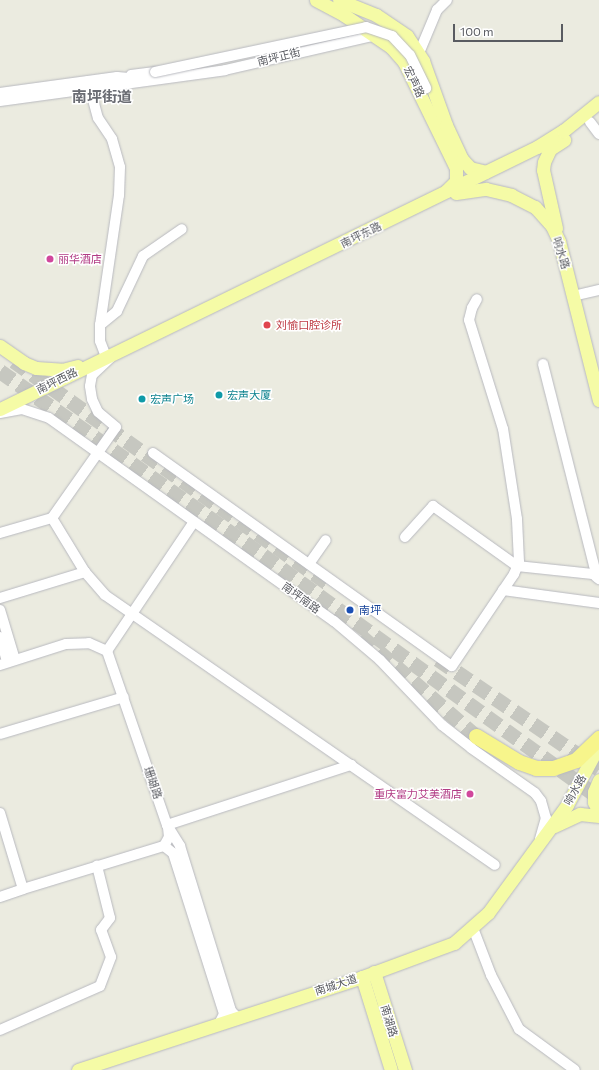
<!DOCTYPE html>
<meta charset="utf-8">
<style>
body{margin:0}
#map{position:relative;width:599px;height:1070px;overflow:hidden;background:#ebebe0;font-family:Commissioner,"Noto Sans SC",sans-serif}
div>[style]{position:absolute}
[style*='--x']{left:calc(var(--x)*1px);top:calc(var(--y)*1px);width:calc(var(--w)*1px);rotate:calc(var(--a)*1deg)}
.highway-tunnel>*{height:15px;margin-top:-7.5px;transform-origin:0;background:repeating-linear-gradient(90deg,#c6c7c0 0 15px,transparent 0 23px)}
.roads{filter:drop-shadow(0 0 1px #b8b9bf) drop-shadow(0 0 1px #b8b9bf)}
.minor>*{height:10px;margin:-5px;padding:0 5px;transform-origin:5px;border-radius:5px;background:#fff}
.major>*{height:13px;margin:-6.5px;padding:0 6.5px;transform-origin:6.5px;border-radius:6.5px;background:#f5fba6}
.highway>*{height:15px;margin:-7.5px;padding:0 7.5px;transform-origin:7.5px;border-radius:7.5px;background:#f7f58b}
.bridges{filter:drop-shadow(0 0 1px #b8b9bf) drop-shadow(0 0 1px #b8b9bf)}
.minor-bridge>*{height:10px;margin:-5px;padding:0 5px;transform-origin:5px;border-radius:5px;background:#fff}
.dots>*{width:11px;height:11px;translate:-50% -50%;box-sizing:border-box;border:2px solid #fff;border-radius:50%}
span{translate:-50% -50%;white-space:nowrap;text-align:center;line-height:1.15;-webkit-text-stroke:3px #fff;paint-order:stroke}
.street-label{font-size:11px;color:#595b61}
.hotel-label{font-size:11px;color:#b23c85}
.left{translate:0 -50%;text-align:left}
.right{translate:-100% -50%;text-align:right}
.health-label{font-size:11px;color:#be3a42}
.culture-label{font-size:11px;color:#0d838f}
.transit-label{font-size:11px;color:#164399}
.district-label{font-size:15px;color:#6a6c73;font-weight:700}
.scale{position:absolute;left:453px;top:24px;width:110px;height:18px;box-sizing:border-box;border:2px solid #595b61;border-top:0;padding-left:5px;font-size:12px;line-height:14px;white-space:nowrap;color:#595b61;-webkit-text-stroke:3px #fff;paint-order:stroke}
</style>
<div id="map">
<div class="highway-tunnel">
<div style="--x:14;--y:361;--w:385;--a:35.3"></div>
<div style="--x:0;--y:371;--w:321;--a:35"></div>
<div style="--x:263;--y:555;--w:414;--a:35.8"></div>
<div style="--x:361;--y:636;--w:152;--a:41"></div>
<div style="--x:438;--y:659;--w:195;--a:34.3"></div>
</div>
<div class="roads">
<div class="minor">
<div style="--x:419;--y:53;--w:47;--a:-67.3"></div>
<div style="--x:437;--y:10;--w:14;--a:-45"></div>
<div style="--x:131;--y:75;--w:24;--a:-7"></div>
<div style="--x:88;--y:81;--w:38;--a:75"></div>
<div style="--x:98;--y:118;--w:25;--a:56"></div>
<div style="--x:112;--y:139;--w:29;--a:74"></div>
<div style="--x:120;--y:167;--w:28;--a:92"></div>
<div style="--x:119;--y:195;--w:131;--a:98.3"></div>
<div style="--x:100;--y:325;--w:16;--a:90"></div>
<div style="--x:100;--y:341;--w:17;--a:69"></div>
<div style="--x:0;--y:93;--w:118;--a:-7.8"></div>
<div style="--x:117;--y:77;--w:24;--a:5"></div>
<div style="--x:0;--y:101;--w:227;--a:-7.8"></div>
<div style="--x:225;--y:70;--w:156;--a:-13"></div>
<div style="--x:590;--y:122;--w:15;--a:53"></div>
<div style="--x:573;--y:296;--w:27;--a:-13"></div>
<div style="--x:100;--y:325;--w:22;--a:-39"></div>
<div style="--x:117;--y:311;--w:61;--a:-64.7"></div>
<div style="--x:143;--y:256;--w:47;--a:-34.7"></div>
<div style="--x:543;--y:364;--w:220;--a:75.8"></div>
<div style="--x:0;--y:413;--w:22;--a:-10"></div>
<div style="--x:22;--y:409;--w:28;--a:18"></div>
<div style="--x:49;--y:418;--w:350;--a:35.5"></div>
<div style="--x:334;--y:621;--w:60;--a:40.3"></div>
<div style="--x:380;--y:660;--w:90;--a:46.4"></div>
<div style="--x:442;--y:725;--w:37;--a:38"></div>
<div style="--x:471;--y:748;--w:78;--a:35.1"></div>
<div style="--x:535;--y:793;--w:10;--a:53"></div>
<div style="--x:541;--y:801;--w:18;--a:74"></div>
<div style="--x:546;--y:818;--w:22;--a:106"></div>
<div style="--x:153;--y:453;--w:367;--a:35.5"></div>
<div style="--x:452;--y:666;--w:111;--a:-56"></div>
<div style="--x:514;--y:574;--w:13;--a:-67"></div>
<div style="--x:519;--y:562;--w:43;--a:-92.7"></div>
<div style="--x:517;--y:519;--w:91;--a:-98.8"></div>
<div style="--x:503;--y:429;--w:114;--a:-107.3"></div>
<div style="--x:469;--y:320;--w:12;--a:-76"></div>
<div style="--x:472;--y:308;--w:10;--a:-61"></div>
<div style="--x:52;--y:518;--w:63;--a:58.6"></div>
<div style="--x:85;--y:572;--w:30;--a:49"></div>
<div style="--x:105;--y:595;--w:474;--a:34.7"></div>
<div style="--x:0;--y:533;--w:54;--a:-16.1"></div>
<div style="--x:52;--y:518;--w:111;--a:-54.9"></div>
<div style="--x:116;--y:427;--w:23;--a:-140"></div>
<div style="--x:98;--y:412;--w:14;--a:-115"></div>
<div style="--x:92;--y:399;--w:13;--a:-99"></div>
<div style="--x:90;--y:386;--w:11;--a:-80"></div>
<div style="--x:92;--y:375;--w:25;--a:-43"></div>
<div style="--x:405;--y:537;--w:42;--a:-47.9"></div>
<div style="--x:433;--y:506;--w:103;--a:35.5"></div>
<div style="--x:517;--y:566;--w:76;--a:6"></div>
<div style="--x:593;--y:574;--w:8;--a:40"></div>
<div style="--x:309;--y:564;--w:29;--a:-55"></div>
<div style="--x:503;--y:590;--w:97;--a:7.7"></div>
<div style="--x:0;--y:598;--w:89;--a:-17"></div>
<div style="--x:0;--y:610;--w:52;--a:73.3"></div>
<div style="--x:0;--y:637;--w:26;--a:74"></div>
<div style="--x:107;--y:651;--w:154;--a:-56.1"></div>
<div style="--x:0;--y:665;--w:69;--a:-17.7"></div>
<div style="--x:66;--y:644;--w:23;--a:-2"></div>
<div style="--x:89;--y:643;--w:20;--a:24"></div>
<div style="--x:107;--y:651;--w:184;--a:71"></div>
<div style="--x:167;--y:825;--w:25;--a:58"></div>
<div style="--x:180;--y:846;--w:173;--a:72.8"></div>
<div style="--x:231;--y:1011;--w:10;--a:45"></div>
<div style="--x:0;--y:734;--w:129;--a:-16.6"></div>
<div style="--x:0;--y:813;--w:79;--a:73.2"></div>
<div style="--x:23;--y:889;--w:147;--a:-17"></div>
<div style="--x:164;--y:846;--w:10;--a:-61"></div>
<div style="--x:169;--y:837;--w:10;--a:-96"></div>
<div style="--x:167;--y:825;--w:194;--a:-18.1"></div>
<div style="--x:164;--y:846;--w:11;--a:38"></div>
<div style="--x:173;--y:853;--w:169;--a:72.4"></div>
<div style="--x:224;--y:1014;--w:11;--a:117"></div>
<div style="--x:0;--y:897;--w:24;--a:-19"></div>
<div style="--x:473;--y:928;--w:50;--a:69"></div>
<div style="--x:491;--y:975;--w:61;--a:62.6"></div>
<div style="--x:519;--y:1029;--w:69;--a:36.2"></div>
<div style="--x:0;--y:1030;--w:109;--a:-23.7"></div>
<div style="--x:100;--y:986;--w:31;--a:-69"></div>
<div style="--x:111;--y:957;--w:29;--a:-110"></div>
<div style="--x:101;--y:930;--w:15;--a:-53"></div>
<div style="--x:110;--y:918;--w:54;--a:-104"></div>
</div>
<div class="major">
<div style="--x:316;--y:0;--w:32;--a:28"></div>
<div style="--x:344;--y:15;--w:57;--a:34.2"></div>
<div style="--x:391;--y:47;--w:20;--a:49"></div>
<div style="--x:404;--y:62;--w:118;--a:63.9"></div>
<div style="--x:456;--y:168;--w:13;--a:90"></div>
<div style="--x:456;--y:181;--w:14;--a:135"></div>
<div style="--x:339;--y:0;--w:40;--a:22"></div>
<div style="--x:376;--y:15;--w:37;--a:34"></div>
<div style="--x:407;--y:36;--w:30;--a:57"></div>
<div style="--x:423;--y:61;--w:68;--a:70.2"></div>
<div style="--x:446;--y:125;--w:38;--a:65"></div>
<div style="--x:462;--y:159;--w:12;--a:48"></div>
<div style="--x:470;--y:168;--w:16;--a:14"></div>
<div style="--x:456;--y:193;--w:30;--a:-8"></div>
<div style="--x:486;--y:189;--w:26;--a:13"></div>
<div style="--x:511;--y:195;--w:27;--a:27"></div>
<div style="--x:535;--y:207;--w:25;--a:48"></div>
<div style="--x:552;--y:226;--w:17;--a:65"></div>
<div style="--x:559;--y:241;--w:164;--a:75.9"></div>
<div style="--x:556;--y:228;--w:59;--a:-102.6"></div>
<div style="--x:543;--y:170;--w:8;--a:-83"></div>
<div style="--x:544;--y:162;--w:14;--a:-65"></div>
<div style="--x:550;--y:149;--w:17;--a:-33"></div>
<div style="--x:0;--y:346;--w:29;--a:35"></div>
<div style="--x:24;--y:363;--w:13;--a:23"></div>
<div style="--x:36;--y:368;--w:26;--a:4"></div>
<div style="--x:62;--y:370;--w:16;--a:-14"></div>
<div style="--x:0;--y:409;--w:598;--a:-26.01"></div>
<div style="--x:537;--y:147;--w:31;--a:-32"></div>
<div style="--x:563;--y:131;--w:46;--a:-38.9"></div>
<div style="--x:599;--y:780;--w:13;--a:113"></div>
<div style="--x:594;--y:792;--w:10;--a:90"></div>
<div style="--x:594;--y:802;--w:11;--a:63"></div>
<div style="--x:554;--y:826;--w:29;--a:-25"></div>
<div style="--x:580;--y:814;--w:19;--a:6"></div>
<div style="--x:374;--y:972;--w:103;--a:72.4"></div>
<div style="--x:362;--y:977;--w:97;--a:72.7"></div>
<div style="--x:78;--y:1070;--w:299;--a:-18.1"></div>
<div style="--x:362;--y:977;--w:98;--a:-20.3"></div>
<div style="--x:454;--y:943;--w:45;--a:-41.4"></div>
<div style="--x:488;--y:913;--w:134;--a:-53.8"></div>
<div style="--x:567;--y:805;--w:68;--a:-61.9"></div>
</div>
<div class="highway">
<div style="--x:476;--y:736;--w:50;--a:31.2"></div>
<div style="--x:519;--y:762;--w:18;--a:19"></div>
<div style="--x:536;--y:768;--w:17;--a:0"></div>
<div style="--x:553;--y:768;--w:24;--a:-19"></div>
<div style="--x:576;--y:760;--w:32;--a:-44"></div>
</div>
</div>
<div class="bridges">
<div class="minor-bridge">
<div style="--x:155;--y:72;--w:216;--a:-12"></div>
<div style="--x:366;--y:27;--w:28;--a:19"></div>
<div style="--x:392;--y:36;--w:26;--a:47"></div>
<div style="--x:410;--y:55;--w:37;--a:64"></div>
</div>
</div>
<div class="dots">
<div style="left:50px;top:259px;background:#d1479c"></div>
<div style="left:267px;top:325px;background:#e0444e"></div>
<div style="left:219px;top:395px;background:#0f9aa8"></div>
<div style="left:142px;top:399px;background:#0f9aa8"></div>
<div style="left:350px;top:610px;background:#1a4fb4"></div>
<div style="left:470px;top:794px;background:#d1479c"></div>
</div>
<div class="street-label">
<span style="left:279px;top:57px;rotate:-14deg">南坪正街</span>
<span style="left:414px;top:82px;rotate:64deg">宏声路</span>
<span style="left:361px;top:235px;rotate:-26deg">南坪东路</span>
<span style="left:561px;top:253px;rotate:72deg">响水路</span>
<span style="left:57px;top:381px;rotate:-26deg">南坪西路</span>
<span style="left:301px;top:598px;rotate:36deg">南坪南路</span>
<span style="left:153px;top:783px;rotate:71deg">珊瑚路</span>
<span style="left:575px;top:790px;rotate:-61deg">响水路</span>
<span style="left:336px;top:985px;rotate:-18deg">南城大道</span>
<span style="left:389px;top:1021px;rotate:73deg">南湖路</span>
</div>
<div class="hotel-label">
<span class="left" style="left:58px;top:259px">丽华酒店</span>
<span class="right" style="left:462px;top:794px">重庆富力艾美酒店</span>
</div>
<div class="health-label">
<span class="left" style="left:276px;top:325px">刘愉口腔诊所</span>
</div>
<div class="culture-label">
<span class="left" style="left:227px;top:395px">宏声大厦</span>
<span class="left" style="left:150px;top:399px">宏声广场</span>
</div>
<div class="transit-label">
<span class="left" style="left:359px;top:610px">南坪</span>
</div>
<div class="district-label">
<span style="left:102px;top:97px">南坪街道</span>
</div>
<div class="scale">100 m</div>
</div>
